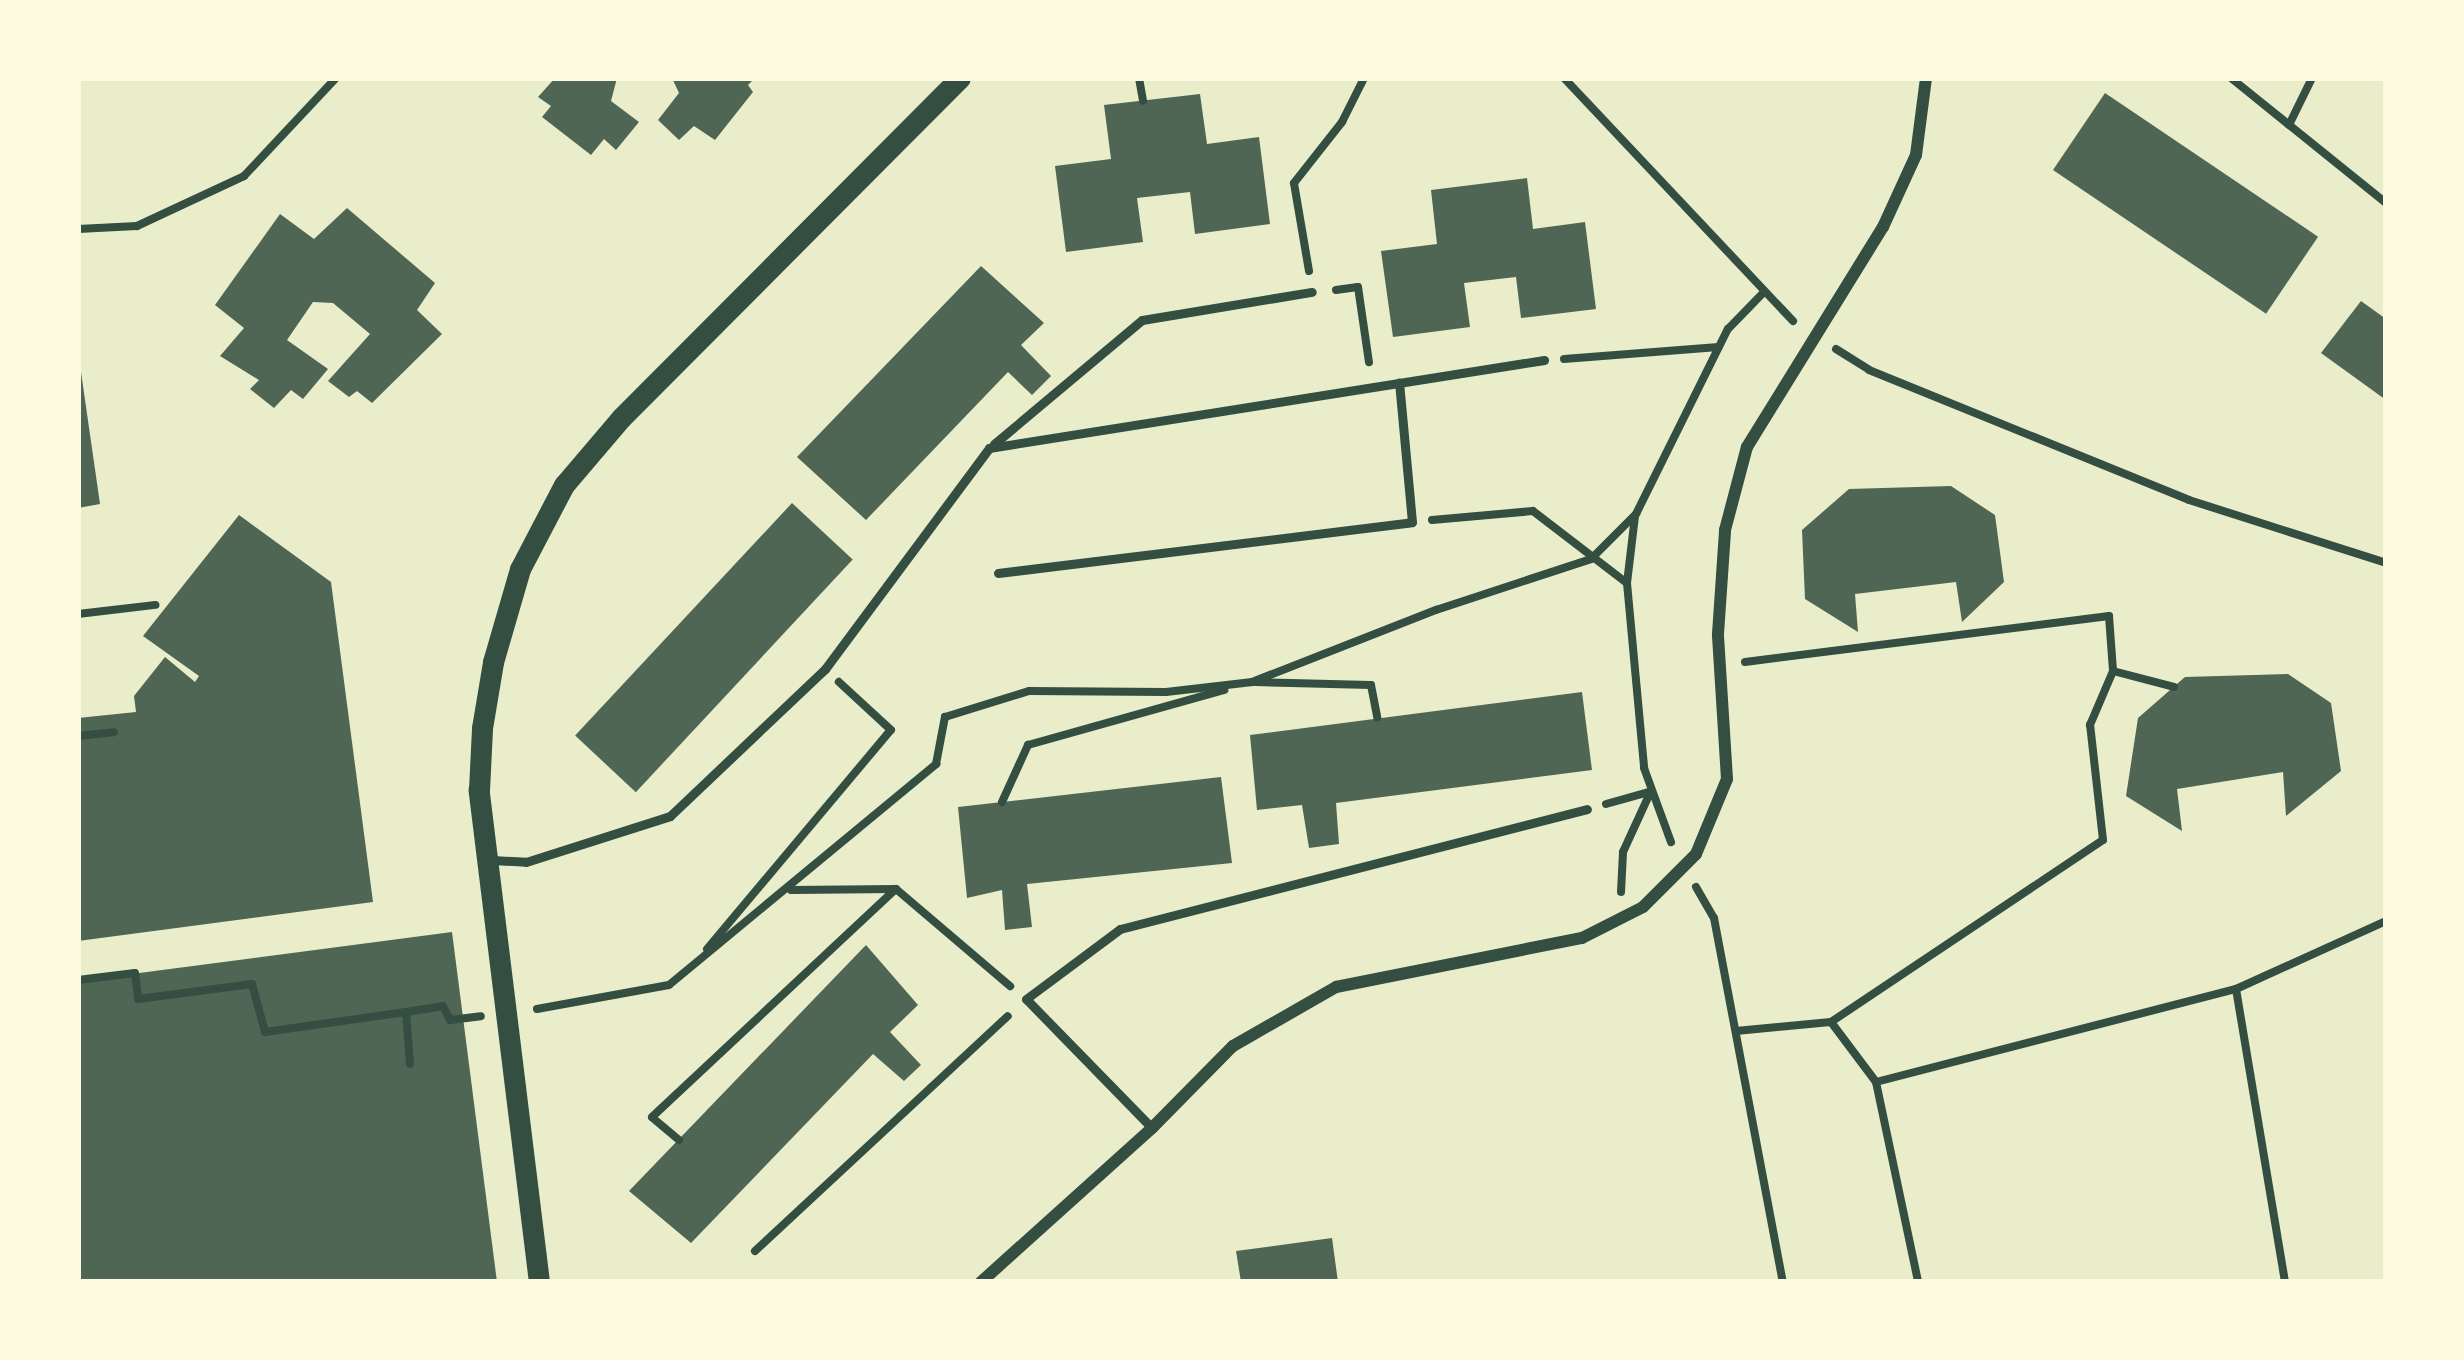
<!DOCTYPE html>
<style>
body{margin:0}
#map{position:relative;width:2464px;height:1360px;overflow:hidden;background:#e9edc9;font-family:Lato,sans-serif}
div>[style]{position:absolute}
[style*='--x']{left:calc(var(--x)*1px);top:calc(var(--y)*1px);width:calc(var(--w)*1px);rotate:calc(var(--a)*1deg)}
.building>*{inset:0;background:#4f6655;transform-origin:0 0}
.path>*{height:8px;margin:-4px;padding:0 4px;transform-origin:4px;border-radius:4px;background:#344e41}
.service>*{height:9px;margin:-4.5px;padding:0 4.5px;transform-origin:4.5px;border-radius:4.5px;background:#344e41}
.minor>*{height:12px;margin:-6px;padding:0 6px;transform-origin:6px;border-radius:6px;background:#344e41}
.tertiary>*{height:21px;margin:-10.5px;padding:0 10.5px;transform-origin:10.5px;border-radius:10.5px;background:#344e41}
span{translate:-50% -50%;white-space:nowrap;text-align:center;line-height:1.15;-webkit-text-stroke:9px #fefae0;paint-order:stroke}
.frame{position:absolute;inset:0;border:81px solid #fefae0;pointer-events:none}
</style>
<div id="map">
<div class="building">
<div style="clip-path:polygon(555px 78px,617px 78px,611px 101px,639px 122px,616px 150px,604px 139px,591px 155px,542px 117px,551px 106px,538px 97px)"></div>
<div style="clip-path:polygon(672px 78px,755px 78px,748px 85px,753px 92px,715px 140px,694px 126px,679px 140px,658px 120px,679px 93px)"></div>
<div style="left:2105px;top:93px;width:257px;height:93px;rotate:34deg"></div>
<div style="clip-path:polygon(1200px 94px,1207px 144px,1259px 137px,1270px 224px,1195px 234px,1190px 192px,1137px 198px,1143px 242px,1066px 252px,1055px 166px,1111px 159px,1104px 105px)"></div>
<div style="clip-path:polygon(1527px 178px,1533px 229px,1585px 222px,1596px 309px,1521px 318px,1516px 277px,1464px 283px,1470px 327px,1393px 337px,1381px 251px,1437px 244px,1431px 190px)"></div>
<div style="clip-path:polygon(347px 208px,435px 283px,417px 310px,442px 334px,372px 403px,357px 391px,349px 397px,328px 381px,370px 334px,333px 303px,313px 302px,287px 340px,328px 369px,303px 399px,291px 390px,274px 408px,250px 389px,259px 380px,220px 356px,244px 328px,215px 305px,280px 214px,314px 239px)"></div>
<div style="clip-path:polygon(981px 266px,1044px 323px,1021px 345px,1051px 376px,1032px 395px,1008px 372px,866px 520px,797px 457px)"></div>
<div style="clip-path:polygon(2361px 301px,2386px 319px,2386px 400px,2321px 353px)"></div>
<div style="clip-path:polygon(81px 372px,100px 504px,78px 508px,78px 373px)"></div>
<div style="clip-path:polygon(1951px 486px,1995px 515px,2004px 582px,1962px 622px,1956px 582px,1855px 594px,1858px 632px,1805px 599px,1802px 530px,1849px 489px)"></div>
<div style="left:792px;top:503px;width:83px;height:318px;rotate:43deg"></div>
<div style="clip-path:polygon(239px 515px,331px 582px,373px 902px,78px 941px,78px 718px,136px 712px,134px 696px,165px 657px,195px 682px,199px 676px,143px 636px)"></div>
<div style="clip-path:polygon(2288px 674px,2331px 703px,2341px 771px,2286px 816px,2283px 772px,2177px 789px,2182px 831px,2126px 796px,2138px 718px,2185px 677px)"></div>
<div style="clip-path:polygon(1582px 692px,1592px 770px,1336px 803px,1339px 844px,1309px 848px,1302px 805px,1257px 810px,1250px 735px)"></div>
<div style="clip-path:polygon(1221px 777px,1232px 863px,1027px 884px,1032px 927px,1005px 930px,1002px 890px,967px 898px,958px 807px)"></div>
<div style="clip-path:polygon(452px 932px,497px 1282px,78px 1282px,78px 981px)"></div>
<div style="clip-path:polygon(866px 945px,918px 1005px,890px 1032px,921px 1065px,904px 1081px,873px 1054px,691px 1243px,629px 1191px)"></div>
<div style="clip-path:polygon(1332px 1238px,1338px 1282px,1241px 1282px,1236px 1251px)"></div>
</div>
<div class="path">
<div style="--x:1139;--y:78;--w:23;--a:80"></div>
<div style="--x:1564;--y:78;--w:334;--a:46.7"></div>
<div style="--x:2231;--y:78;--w:199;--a:38.9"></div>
<div style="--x:2289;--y:125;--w:52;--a:-63.9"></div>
<div style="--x:78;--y:229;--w:59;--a:-2.9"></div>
<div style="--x:137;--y:226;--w:118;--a:-25"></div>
<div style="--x:244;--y:176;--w:134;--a:-46.8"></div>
<div style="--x:1309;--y:271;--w:89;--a:-99.7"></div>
<div style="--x:1294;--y:183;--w:78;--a:-51.8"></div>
<div style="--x:1342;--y:122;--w:49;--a:-63.4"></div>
<div style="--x:1336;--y:290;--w:22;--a:-8"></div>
<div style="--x:1358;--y:287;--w:76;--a:81.7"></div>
<div style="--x:1836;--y:349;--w:39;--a:32"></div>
<div style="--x:1869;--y:370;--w:345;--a:22.1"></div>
<div style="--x:2189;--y:500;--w:207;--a:17.7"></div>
<div style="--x:1564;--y:359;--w:155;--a:-4.4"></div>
<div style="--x:1635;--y:516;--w:67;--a:96.8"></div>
<div style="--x:1627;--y:583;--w:186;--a:84.7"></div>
<div style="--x:1644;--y:768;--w:79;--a:70"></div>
<div style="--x:1432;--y:520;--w:101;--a:-5.1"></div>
<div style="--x:1533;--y:511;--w:118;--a:37.5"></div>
<div style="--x:78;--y:614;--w:78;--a:-6.7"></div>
<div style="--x:1745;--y:662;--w:367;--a:-7.2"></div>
<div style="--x:2109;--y:616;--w:55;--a:85.8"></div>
<div style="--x:2113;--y:671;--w:63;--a:14.7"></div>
<div style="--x:1255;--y:682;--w:116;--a:1.5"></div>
<div style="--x:1371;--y:685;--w:33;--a:79"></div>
<div style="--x:78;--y:736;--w:36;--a:-6"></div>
<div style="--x:1002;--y:802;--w:63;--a:-65.5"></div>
<div style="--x:1028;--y:745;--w:204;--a:-15.7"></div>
<div style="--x:1606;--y:804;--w:45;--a:-15.6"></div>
<div style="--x:1696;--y:887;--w:36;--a:60"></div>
<div style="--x:1714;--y:918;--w:370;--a:79.3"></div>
<div style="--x:791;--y:890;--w:105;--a:-0.5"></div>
<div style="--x:896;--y:889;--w:150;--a:40.4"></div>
<div style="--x:1621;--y:892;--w:40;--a:-87.1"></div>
<div style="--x:1623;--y:852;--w:65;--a:-65.4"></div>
<div style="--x:707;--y:949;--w:286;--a:-50"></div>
<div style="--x:891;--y:730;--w:71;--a:-137.3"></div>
<div style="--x:78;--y:980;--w:57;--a:-7"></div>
<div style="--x:135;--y:973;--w:26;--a:83"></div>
<div style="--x:138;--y:999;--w:115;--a:-7.5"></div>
<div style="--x:252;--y:984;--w:50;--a:74.8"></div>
<div style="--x:265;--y:1032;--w:142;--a:-8.1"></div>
<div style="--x:2236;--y:989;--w:297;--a:80.5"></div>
<div style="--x:537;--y:1009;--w:134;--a:-10.3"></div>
<div style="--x:669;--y:985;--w:347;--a:-39.6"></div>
<div style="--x:936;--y:764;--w:48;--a:-79.2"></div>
<div style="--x:945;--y:717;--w:88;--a:-17.2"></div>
<div style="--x:1029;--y:691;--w:137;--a:0.4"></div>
<div style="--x:1166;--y:692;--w:87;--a:-6.6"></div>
<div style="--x:1252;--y:682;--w:198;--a:-21.4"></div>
<div style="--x:1436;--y:610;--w:163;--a:-18.2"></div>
<div style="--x:1591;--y:559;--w:64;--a:-45"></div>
<div style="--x:1636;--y:514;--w:207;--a:-63.6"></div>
<div style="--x:1728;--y:329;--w:52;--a:-45.8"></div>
<div style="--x:1831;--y:1022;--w:75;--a:53.1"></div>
<div style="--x:1876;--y:1082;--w:204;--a:78.1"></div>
<div style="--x:1736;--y:1031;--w:95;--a:-5.4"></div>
<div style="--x:1831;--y:1022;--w:327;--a:-33.8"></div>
<div style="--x:2103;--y:840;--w:116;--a:-96.4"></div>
<div style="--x:2090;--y:725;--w:59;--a:-66.9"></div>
<div style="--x:410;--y:1064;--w:52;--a:-94.4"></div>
<div style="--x:406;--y:1012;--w:37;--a:-9"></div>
<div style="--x:443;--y:1006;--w:16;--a:63"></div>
<div style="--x:450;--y:1020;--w:31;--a:-7"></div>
<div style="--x:1876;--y:1082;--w:372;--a:-14.5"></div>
<div style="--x:2236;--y:989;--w:165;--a:-24.4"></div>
<div style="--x:679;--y:1140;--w:35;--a:-140"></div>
<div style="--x:652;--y:1117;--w:333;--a:-43.1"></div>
<div style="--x:755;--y:1251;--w:345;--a:-42.9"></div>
</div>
<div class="service">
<div style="--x:994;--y:444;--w:193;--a:-40"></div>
<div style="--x:1142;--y:320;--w:172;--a:-9.4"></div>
<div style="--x:998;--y:573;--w:417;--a:-7"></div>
<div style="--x:1412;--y:522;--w:140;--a:-95.3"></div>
<div style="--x:492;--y:860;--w:34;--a:3"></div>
<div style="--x:526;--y:862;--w:151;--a:-17.7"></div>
<div style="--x:670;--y:816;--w:214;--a:-43.5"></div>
<div style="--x:825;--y:669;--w:275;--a:-53.4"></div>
<div style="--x:989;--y:448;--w:562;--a:-9.01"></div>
<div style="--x:1152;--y:1128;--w:180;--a:-134.3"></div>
<div style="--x:1026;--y:999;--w:117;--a:-36.7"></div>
<div style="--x:1120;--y:929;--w:482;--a:-14.4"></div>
</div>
<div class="minor">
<div style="--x:981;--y:1282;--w:230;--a:-42"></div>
<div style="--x:1152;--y:1128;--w:115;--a:-45.4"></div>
<div style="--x:1233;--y:1046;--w:119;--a:-29.8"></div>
<div style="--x:1336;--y:987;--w:251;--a:-11.3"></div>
<div style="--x:1582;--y:938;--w:68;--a:-26.9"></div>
<div style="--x:1643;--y:907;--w:75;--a:-45"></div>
<div style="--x:1696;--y:854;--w:81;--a:-67.5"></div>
<div style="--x:1727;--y:779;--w:145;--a:-93.6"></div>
<div style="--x:1718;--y:634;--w:104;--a:-86.1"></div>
<div style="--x:1725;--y:530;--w:86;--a:-75.2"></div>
<div style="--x:1747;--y:447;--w:259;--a:-58.3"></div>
<div style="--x:1883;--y:227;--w:79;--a:-65.4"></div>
<div style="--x:1916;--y:155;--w:78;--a:-82.6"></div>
</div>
<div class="tertiary">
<div style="--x:539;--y:1282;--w:496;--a:-97"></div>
<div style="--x:479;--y:790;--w:62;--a:-87.2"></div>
<div style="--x:482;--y:728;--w:67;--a:-80.5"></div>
<div style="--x:493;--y:662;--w:97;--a:-73.8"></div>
<div style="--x:520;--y:569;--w:95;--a:-62.4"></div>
<div style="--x:564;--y:485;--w:88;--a:-49.6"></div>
<div style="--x:621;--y:418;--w:480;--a:-45.1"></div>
</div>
<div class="frame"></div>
</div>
